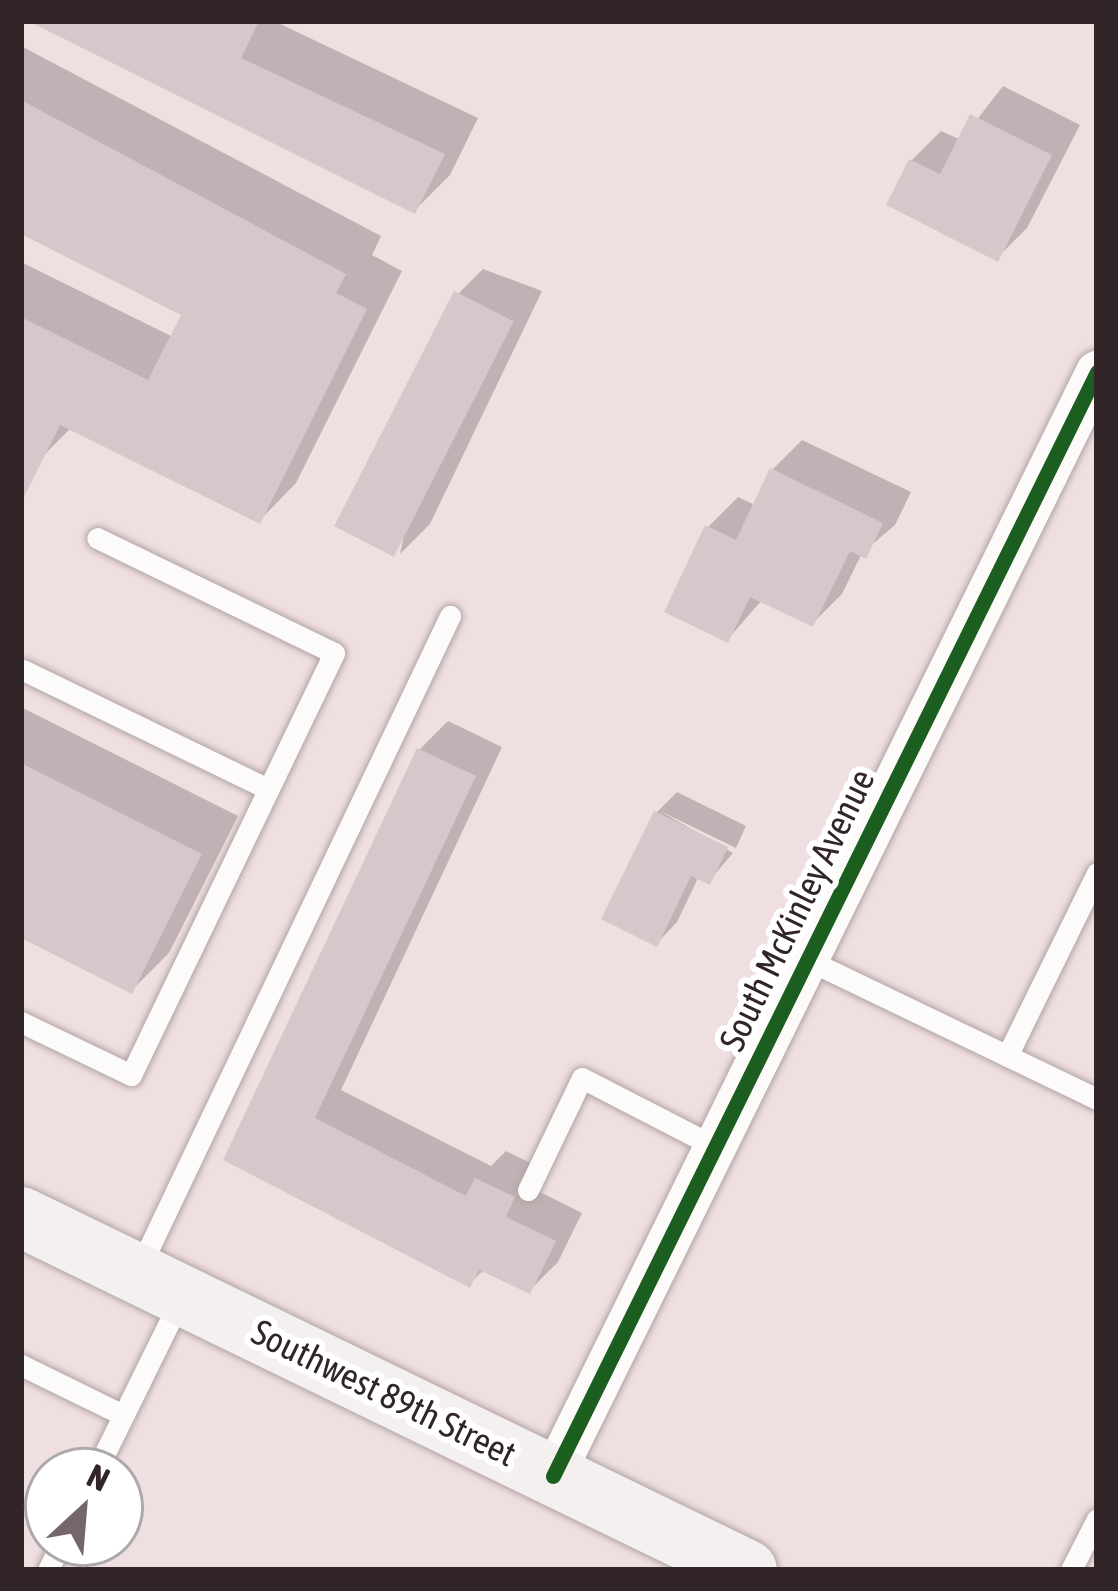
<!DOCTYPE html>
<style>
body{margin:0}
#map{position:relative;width:1118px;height:1591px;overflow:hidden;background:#f0dfe1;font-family:"Asap Condensed",sans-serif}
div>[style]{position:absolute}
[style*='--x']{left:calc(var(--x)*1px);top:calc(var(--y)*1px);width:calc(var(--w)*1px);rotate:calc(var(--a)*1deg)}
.shadow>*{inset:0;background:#0003}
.building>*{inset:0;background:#d6c8ca;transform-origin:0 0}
.roads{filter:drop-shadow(0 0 3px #b1a4a6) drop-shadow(0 0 3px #b1a4a6)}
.lane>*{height:21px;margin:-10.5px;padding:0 10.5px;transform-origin:10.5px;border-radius:10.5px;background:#fdfafa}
.street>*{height:42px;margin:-21px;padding:0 21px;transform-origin:21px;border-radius:21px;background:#fdfafa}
.secondary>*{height:60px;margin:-30px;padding:0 30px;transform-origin:30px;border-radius:30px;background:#f5f0f0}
.cycleway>*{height:15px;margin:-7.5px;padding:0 7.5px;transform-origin:7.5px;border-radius:7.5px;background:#1b5e20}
span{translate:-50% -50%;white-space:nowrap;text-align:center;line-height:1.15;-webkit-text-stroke:12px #fff;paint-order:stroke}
.street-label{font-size:36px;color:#322528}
.frame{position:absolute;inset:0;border:24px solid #322528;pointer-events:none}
.north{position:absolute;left:24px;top:1447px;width:120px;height:120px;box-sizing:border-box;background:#fff;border:3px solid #ada8a9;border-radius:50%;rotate:26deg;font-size:33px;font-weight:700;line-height:48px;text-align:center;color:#322528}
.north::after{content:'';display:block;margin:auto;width:42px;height:54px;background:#746669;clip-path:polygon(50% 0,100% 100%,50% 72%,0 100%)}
</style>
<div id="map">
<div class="shadow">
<div style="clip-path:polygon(34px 21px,274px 21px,478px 118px,450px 175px,414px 211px)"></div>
<div style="clip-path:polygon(21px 46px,381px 236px,372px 255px,402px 271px,296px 483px,259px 521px,72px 427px,41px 458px,21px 448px,21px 262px,173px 337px,185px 313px,21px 231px)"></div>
<div style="clip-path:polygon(1003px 86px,1080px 125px,1027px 228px,997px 258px,911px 161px,941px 131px,961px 140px)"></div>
<div style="clip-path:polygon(483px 269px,542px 291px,430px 524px,400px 554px,453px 299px)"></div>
<div style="clip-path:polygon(802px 440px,911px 492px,895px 525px,862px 553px,842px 594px,812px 624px,762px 600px,728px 639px,708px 527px,738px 497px,755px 505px,772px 470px)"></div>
<div style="clip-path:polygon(21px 707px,238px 816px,169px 953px,132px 990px,21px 935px)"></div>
<div style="clip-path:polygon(448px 721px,502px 747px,341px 1090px,491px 1166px,506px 1151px,541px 1168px,532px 1188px,582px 1213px,558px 1262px,530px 1290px,485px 1269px,469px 1284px,227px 1159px,419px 750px)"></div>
<div style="clip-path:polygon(677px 792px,746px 826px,736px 848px,660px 811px,733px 853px,709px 881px,699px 876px,677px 922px,657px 943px,656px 813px)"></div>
</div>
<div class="building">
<div style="clip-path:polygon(28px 21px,259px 21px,241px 58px,445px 154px,415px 214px)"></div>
<div style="clip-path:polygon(21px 100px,346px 274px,336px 293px,367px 309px,260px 524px,60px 425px,21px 503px,21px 317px,148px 380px,181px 315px,21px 234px)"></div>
<div style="clip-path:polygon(970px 114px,1052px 155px,998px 262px,886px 205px,909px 159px,940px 174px)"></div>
<div style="left:454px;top:291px;width:67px;height:264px;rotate:27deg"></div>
<div style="clip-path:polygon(770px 468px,883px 523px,866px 559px,850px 551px,813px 627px,750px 597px,728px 643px,664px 612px,705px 525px,736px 540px)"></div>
<div style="clip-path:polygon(417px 748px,476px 776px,315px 1118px,466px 1196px,475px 1178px,515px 1197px,506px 1217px,556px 1241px,530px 1294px,479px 1270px,470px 1288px,223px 1160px)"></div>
<div style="clip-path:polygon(21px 763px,202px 854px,132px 994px,21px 938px)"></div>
<div style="clip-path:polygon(654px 811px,728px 847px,710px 885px,691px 876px,657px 947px,601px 919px)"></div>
</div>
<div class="roads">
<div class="lane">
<div style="--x:23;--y:670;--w:272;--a:25.9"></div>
<div style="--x:806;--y:959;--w:323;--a:25.7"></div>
<div style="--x:21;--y:1022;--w:122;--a:25.7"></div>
<div style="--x:131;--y:1075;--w:468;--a:-64.3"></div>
<div style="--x:334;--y:653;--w:263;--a:-154.1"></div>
<div style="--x:1007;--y:1056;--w:204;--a:-63.8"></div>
<div style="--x:528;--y:1190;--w:124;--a:-64.3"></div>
<div style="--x:582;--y:1078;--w:148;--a:27.3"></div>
<div style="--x:137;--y:1273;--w:728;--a:-64.53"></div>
<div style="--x:21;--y:1365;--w:114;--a:26.1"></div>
<div style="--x:96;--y:1471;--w:195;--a:-63.8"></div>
<div style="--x:48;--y:1570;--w:30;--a:-64"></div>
<div style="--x:1071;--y:1570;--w:57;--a:-63"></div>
</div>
<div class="street">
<div style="--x:553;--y:1476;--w:1231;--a:-63.77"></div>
</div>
<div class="secondary">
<div style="--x:21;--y:1217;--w:807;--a:25.93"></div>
</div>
</div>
<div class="cycleway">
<div style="--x:553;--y:1476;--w:1231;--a:-63.77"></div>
</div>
<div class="street-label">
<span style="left:797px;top:910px;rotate:-64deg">South McKinley Avenue</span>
<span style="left:384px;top:1393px;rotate:26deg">Southwest 89th Street</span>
</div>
<div class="frame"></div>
<div class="north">N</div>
</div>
